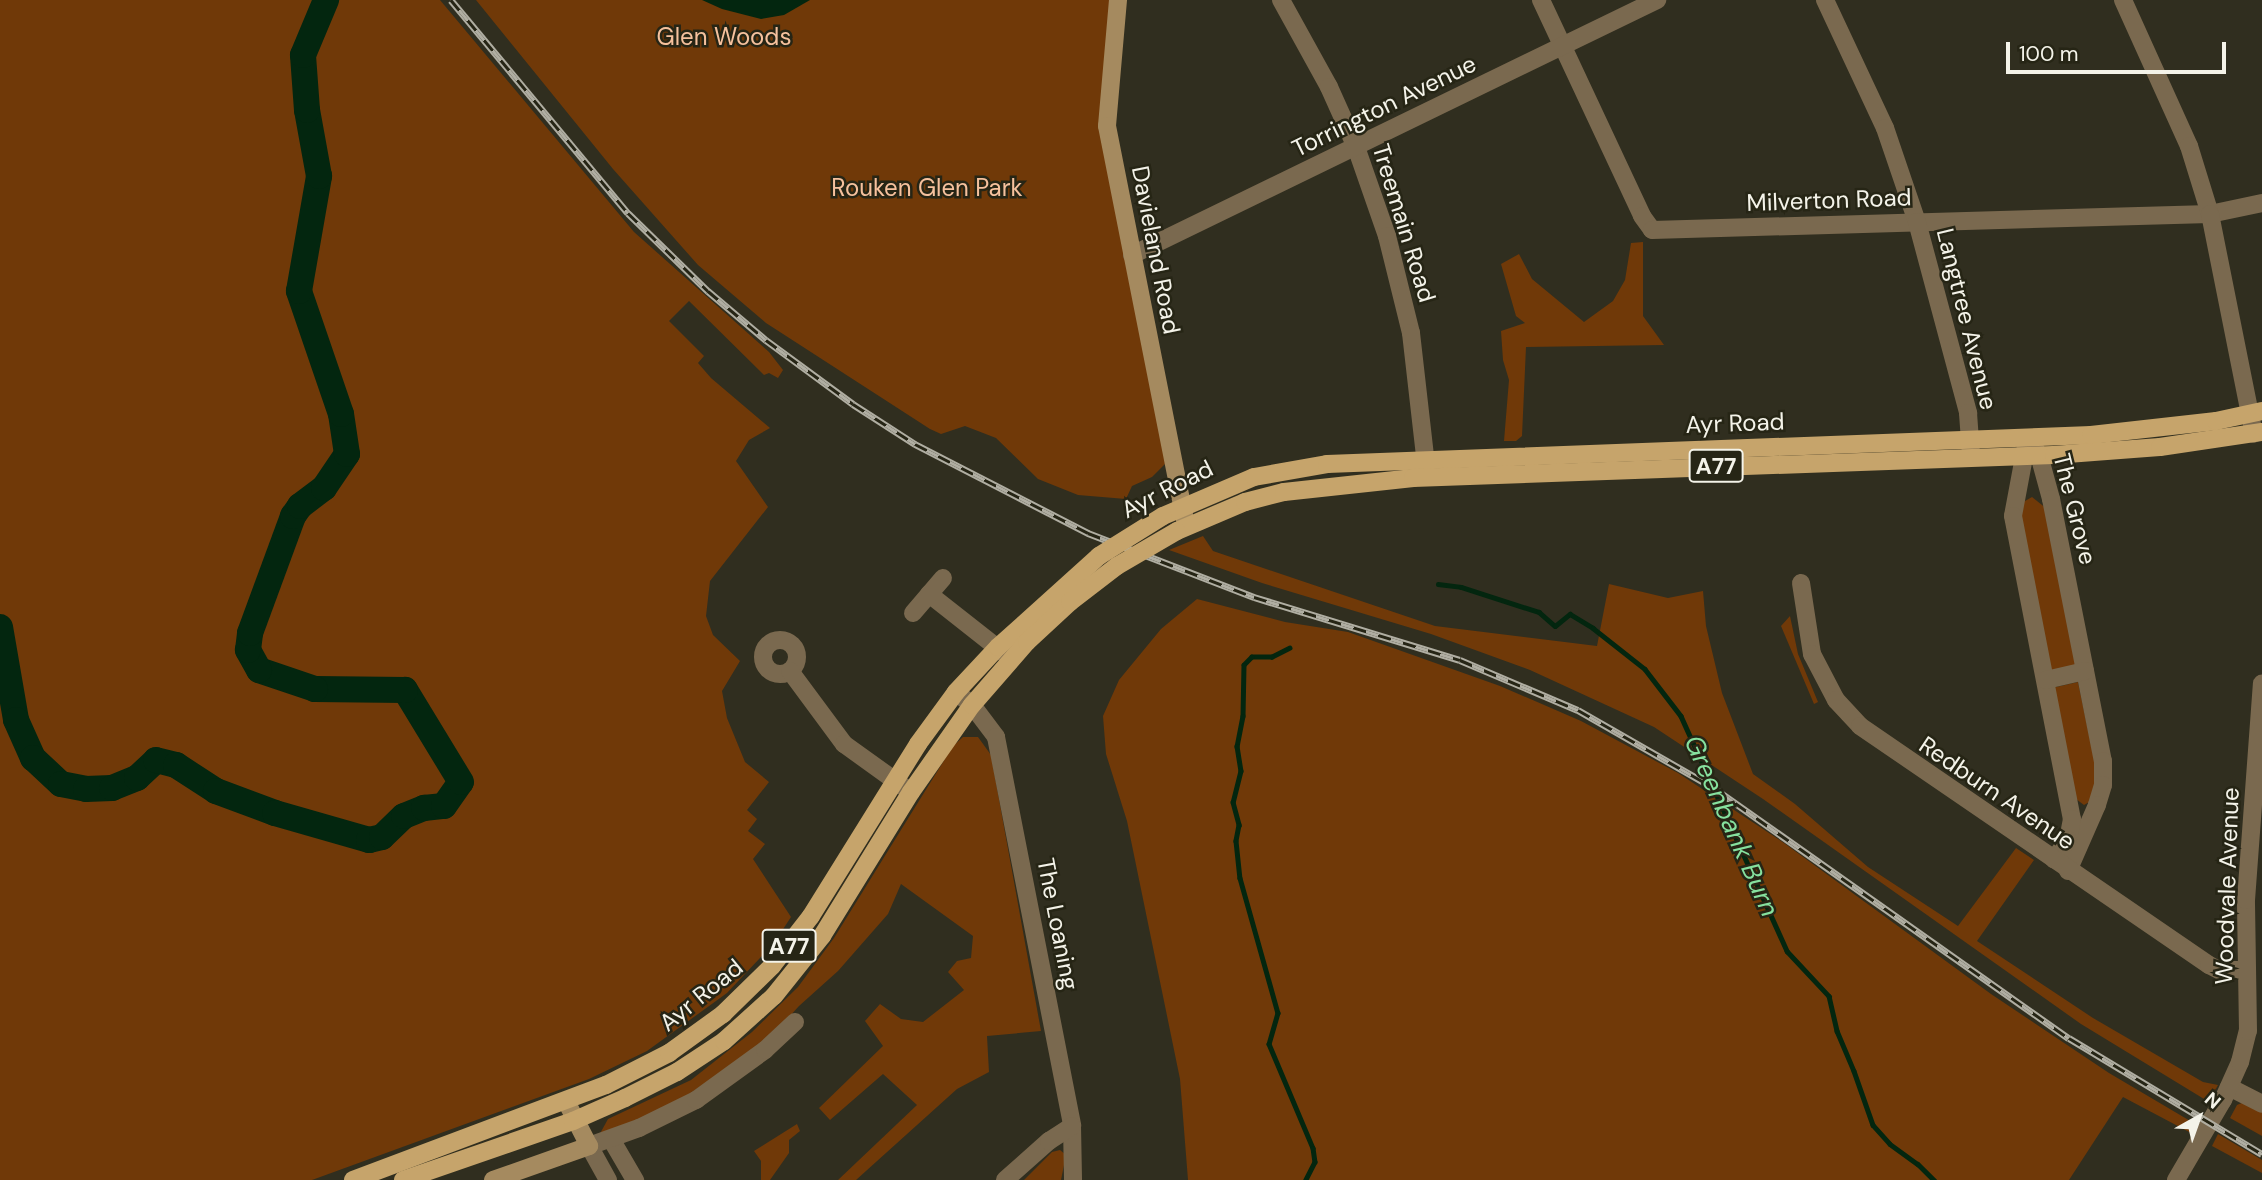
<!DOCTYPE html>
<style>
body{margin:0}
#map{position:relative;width:2262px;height:1180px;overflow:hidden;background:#302e1f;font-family:"DM Sans",sans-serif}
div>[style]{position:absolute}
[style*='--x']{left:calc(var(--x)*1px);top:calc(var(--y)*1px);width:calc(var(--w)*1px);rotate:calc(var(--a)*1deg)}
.green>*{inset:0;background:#703908}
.water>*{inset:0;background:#03260f}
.stream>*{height:4.5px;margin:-2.25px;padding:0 2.25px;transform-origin:2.25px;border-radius:2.25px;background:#03260f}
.river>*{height:26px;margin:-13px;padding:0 13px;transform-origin:13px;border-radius:13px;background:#03260f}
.street>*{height:18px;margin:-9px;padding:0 9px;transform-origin:9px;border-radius:9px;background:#7a694f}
.street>.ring{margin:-9px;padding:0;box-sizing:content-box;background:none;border:18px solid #7a694f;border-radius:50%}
.secondary>*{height:18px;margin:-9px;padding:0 9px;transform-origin:9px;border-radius:9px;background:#a58a5f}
.primary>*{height:18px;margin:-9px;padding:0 9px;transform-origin:9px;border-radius:9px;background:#c6a46b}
.rail>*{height:7px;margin-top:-3.5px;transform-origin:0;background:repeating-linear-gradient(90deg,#262515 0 13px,#b0aea2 0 26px);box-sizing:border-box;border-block:2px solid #b0aea2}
.primary-bridge>*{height:18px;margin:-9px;padding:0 9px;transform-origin:9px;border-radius:9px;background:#c6a46b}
span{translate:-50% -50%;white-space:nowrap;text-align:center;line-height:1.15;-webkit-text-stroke:5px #262515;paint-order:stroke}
.shield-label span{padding:2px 5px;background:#262515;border:2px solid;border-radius:5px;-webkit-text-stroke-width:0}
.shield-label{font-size:23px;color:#f4f3e9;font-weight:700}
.park-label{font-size:24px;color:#f6c19d}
.street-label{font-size:24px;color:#f4f3e9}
.water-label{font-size:26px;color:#86e19e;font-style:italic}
.north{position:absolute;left:2164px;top:1082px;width:70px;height:70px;-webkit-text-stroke:5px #262515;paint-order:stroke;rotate:40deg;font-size:19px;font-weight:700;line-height:28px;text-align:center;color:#f4f3e9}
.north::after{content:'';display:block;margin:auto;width:24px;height:32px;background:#f4f3e9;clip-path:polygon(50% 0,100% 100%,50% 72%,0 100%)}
.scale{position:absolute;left:2006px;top:42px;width:220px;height:32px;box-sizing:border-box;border:4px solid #f4f3e9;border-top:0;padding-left:9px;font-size:21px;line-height:24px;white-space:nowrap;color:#f4f3e9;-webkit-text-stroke:5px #262515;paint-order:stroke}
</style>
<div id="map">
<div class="green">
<div style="clip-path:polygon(0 0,440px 0,634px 232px,769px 352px,783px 370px,778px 378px,769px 373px,764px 375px,689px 301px,669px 321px,704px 356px,698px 363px,711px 378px,770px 428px,749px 440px,736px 461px,768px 507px,710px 581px,706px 616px,713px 635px,740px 661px,722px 691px,727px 718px,745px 762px,769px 782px,747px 810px,757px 819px,748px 831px,765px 844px,753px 859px,791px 917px,774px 943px,727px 993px,647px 1051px,589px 1079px,312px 1180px,0 1180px)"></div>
<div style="clip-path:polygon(476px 0,1118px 0,1107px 126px,1171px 458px,1152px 477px,1132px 486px,1126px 499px,1078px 495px,1038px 479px,996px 438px,965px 426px,941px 434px,930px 429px,766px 323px,698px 265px,613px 169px)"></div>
<div style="clip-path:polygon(1643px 242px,1643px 316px,1664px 345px,1526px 347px,1522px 436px,1516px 441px,1504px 441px,1509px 380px,1503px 360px,1501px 331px,1525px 323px,1516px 316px,1501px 264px,1519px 254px,1532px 279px,1584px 322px,1613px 301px,1625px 280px,1631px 243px)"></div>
<div style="clip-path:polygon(2032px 497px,2047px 509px,2078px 665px,2050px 671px,2018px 505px)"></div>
<div style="clip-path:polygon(1203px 536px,1213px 551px,1435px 626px,1597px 646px,1609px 584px,1668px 598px,1703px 591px,1706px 626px,1722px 693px,1753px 774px,1795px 804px,1868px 867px,1958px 926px,2016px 848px,2034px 860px,1977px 941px,2093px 1018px,2203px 1082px,2218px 1085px,2209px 1102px,2081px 1024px,1763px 799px,1654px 727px,1530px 670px,1431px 634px,1262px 583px,1169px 550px)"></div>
<div style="clip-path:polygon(1197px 599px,1285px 622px,1348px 632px,1500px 686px,1581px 721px,1678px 773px,1784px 843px,1991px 994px,2109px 1073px,2197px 1125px,2191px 1133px,2123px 1097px,2069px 1180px,1188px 1180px,1180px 1079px,1127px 821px,1106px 754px,1103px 716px,1119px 680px,1161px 629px)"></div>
<div style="clip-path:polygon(1790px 616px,1798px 654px,1818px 702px,1814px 704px,1781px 626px)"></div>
<div style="clip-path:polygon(2078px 682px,2097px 773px,2091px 801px,2084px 805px,2076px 799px,2052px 688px)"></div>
<div style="clip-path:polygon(963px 737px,978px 737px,991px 755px,1041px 1031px,987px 1036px,989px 1072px,957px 1089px,856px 1180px,838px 1180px,917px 1105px,883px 1074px,830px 1120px,819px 1108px,883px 1046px,865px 1021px,880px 1004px,901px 1019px,923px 1022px,964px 990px,948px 972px,957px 961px,971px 958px,973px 936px,901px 884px,888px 914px,838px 971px,799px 1006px,769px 1039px,669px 1108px,597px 1139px,608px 1119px,691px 1080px,752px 1032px,798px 987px,834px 938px,953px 746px)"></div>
<div style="clip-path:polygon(2244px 1102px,2262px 1111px,2262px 1136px,2230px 1118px,2237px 1105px)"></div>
<div style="clip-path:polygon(797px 1124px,800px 1131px,789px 1140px,789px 1153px,770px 1180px,761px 1180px,761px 1161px,754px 1151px)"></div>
<div style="clip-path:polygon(2218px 1134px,2262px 1160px,2262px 1173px,2212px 1146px)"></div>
<div style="clip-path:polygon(1060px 1150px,1066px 1155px,1061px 1180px,1024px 1180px,1052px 1152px)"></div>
</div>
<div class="water">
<div style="clip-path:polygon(702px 0,810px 0,784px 15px,761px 19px,722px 9px)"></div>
</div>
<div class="stream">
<div style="--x:1438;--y:584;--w:23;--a:7"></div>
<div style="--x:1461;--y:587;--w:82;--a:17.8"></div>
<div style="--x:1539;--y:612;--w:21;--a:41"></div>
<div style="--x:1555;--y:626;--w:19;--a:-39"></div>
<div style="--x:1570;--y:614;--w:27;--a:31"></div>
<div style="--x:1593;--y:628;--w:66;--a:38.3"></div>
<div style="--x:1645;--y:669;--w:59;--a:52.5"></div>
<div style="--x:1681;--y:716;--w:258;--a:65.7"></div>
<div style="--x:1787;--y:951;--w:62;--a:47"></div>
<div style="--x:1829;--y:996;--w:36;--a:77"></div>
<div style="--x:1837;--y:1031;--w:43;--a:67"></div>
<div style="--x:1854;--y:1071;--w:57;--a:70.6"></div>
<div style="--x:1873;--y:1125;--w:25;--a:48"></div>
<div style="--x:1890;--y:1144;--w:34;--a:36"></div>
<div style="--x:1918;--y:1164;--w:23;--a:45"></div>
<div style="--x:1290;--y:648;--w:20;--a:153"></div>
<div style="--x:1272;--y:657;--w:20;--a:180"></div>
<div style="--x:1252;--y:657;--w:11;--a:135"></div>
<div style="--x:1244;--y:665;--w:51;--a:91.1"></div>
<div style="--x:1243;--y:716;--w:31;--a:101"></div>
<div style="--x:1237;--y:746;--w:25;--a:81"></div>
<div style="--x:1241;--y:771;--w:32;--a:104"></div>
<div style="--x:1233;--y:802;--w:24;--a:75"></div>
<div style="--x:1239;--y:825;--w:16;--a:101"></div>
<div style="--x:1236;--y:841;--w:37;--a:84"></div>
<div style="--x:1240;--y:878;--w:140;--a:74.3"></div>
<div style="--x:1278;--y:1013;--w:32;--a:106"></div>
<div style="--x:1269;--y:1044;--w:113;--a:67.1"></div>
<div style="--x:1313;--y:1148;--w:14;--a:82"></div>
<div style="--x:1315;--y:1162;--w:20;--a:117"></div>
</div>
<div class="river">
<div style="--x:0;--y:627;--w:94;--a:80.2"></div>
<div style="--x:16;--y:720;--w:42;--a:65.9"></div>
<div style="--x:33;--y:758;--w:38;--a:43"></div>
<div style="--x:61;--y:784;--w:25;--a:11"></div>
<div style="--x:86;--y:789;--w:26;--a:-2"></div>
<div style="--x:112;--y:788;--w:27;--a:-22"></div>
<div style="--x:137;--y:778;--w:26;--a:-43"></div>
<div style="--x:156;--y:760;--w:21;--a:14"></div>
<div style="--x:176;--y:765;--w:48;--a:33"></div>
<div style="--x:216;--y:791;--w:63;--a:20.4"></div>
<div style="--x:275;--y:813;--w:98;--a:16"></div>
<div style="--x:369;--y:840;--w:13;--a:-13"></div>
<div style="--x:382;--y:837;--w:30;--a:-44"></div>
<div style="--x:404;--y:816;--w:22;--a:-22"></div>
<div style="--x:424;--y:808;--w:20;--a:-6"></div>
<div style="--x:444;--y:806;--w:29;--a:-55"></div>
<div style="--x:461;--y:782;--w:108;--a:-121.3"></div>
<div style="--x:405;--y:690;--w:90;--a:-179.4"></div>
<div style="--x:315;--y:689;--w:59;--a:-161.3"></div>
<div style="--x:259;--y:670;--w:23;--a:-119"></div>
<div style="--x:248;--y:650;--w:17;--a:-83"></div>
<div style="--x:250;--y:633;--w:125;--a:-69.8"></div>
<div style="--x:293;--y:516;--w:12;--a:-55"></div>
<div style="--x:300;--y:506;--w:30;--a:-37"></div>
<div style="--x:324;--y:488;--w:41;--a:-55.9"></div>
<div style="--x:347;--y:454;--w:40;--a:-98.5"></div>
<div style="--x:341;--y:414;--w:130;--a:-108.9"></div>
<div style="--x:299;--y:291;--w:117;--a:-80.1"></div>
<div style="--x:319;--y:176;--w:67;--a:-100.3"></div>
<div style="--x:307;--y:110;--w:55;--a:-94.2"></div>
<div style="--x:303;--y:55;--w:60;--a:-67.3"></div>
</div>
<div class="street">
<div style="--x:1281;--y:0;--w:99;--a:61.1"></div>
<div style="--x:1329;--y:87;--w:66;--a:65.8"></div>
<div style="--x:1356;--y:147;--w:94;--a:70.8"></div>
<div style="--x:1387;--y:236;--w:100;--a:76.1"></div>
<div style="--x:1411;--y:333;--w:142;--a:83.5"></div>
<div style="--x:1541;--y:0;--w:238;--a:64.9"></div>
<div style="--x:1642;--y:216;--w:17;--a:54"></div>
<div style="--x:1652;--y:230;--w:558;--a:-1.64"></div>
<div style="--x:2210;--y:214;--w:53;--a:-11.9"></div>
<div style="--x:1825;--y:0;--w:141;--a:64.9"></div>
<div style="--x:1885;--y:128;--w:99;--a:71.2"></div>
<div style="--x:1917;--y:222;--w:198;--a:75"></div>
<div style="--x:1968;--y:413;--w:42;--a:85.9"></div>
<div style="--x:2123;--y:0;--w:160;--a:65.7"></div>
<div style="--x:2189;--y:146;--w:71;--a:72.8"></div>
<div style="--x:2210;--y:214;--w:224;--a:78.7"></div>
<div style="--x:1132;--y:255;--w:584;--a:-25.91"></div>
<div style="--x:2028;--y:438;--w:20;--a:57"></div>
<div style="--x:2039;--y:455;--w:46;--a:74.7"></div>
<div style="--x:2051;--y:499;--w:267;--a:78.8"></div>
<div style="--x:2103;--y:761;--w:24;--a:90"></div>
<div style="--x:2103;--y:785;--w:21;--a:107"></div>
<div style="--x:2097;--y:805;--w:72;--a:113.7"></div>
<div style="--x:2027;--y:441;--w:76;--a:100.6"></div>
<div style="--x:2013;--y:516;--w:309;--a:79"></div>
<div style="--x:2072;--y:819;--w:21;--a:101"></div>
<div style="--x:2068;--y:840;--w:24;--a:126"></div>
<div style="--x:1801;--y:583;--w:72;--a:81.2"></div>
<div style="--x:1812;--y:654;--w:52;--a:62.4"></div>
<div style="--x:1836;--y:700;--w:35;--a:47"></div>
<div style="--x:1860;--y:726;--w:423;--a:34.4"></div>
<div style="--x:2209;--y:965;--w:11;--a:27"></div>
<div style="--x:2219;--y:970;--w:28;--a:0"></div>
<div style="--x:929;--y:594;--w:102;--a:38.2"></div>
<div style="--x:913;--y:613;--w:46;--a:-49.4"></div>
<div class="ring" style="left:763px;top:640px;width:16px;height:16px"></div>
<div style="--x:790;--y:671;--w:91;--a:53.5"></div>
<div style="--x:844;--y:744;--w:79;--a:35.7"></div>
<div style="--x:2046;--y:680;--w:40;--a:-13"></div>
<div style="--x:956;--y:692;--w:21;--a:39"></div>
<div style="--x:972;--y:705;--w:40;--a:53"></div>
<div style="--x:996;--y:737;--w:396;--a:78.9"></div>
<div style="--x:1072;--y:1126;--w:54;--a:88.9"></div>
<div style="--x:2229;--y:1087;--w:37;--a:27"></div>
<div style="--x:611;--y:1139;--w:48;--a:59.7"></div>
<div style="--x:608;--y:1180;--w:39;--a:-119"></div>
<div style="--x:589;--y:1146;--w:53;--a:-19.8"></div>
<div style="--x:639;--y:1128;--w:64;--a:-26.2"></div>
<div style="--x:696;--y:1100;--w:85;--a:-35.9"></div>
<div style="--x:765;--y:1050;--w:41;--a:-43"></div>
<div style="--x:1005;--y:1180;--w:59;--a:-41.6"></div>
<div style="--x:1049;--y:1141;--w:27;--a:-33"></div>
<div style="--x:2176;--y:1180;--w:93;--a:-59.6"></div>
<div style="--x:2223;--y:1100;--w:42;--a:-65.9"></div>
<div style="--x:2240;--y:1062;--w:32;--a:-76"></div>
<div style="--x:2248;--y:1031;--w:131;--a:-90.9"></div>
<div style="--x:2246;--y:900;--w:217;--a:-85.8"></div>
</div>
<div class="secondary">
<div style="--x:1118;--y:0;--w:126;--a:95"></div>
<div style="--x:1107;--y:126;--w:408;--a:78.8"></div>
<div style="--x:493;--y:1180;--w:102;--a:-19.5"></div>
<div style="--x:589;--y:1146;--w:48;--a:-117.1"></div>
</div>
<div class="primary">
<div style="--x:1163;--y:516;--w:99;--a:-23.2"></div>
<div style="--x:1254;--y:477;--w:74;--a:-10.1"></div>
<div style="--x:1327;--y:464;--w:765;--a:-2.17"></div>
<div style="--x:2091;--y:435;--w:126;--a:-6.4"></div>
<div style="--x:2216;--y:421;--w:47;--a:-12.3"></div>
<div style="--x:1177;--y:531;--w:74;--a:-23.1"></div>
<div style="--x:1245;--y:502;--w:40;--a:-14.4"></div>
<div style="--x:1284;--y:492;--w:130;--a:-6.2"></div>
<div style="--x:1413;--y:478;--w:641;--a:-2.05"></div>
<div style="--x:2054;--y:455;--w:106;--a:-4.3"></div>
<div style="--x:2160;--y:447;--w:103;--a:-8.4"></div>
<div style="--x:353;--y:1180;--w:270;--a:-20.6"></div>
<div style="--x:606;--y:1085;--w:71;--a:-26.9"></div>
<div style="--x:669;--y:1053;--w:67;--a:-35.8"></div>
<div style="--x:723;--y:1014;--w:69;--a:-44.4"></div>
<div style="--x:772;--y:966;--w:63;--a:-52"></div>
<div style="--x:811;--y:916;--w:203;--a:-58.1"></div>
<div style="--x:918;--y:744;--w:64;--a:-53.8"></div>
<div style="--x:956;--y:692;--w:62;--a:-47"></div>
<div style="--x:998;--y:647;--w:136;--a:-42"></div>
<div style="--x:403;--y:1180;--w:180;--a:-19.1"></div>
<div style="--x:573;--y:1121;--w:57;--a:-23.9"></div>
<div style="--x:625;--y:1098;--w:58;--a:-26.6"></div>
<div style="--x:677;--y:1072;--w:56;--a:-33.4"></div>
<div style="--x:724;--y:1041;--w:67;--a:-42"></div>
<div style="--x:774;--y:996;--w:77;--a:-51.3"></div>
<div style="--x:822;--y:936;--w:169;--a:-58.3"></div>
<div style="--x:911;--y:792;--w:106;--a:-55"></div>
<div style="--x:972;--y:705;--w:84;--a:-48.9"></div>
<div style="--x:1027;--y:642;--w:59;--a:-42.9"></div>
<div style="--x:1070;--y:602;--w:59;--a:-37.5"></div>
</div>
<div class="rail">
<div style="--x:451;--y:0;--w:277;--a:50.3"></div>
<div style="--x:628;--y:213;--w:112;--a:44.3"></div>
<div style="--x:708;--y:291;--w:76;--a:40.2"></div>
<div style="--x:766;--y:340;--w:108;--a:36.3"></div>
<div style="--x:853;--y:404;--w:74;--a:32.8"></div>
<div style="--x:915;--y:444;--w:195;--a:27.2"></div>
<div style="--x:1088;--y:533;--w:178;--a:21.1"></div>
<div style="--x:1254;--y:597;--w:215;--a:17"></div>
<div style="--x:1460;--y:660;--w:128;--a:23"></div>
<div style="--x:1578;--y:710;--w:157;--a:29.8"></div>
<div style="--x:1714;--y:788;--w:434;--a:35.2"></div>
<div style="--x:2069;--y:1038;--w:225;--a:31"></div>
</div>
<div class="primary-bridge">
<div style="--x:1099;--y:556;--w:75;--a:-32"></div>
<div style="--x:1117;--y:566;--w:69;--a:-30.3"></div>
</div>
<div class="shield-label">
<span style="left:1716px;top:466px">A77</span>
<span style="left:789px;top:946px">A77</span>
</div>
<div class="park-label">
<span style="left:724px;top:37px">Glen Woods</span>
<span style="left:927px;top:188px">Rouken Glen Park</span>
</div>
<div class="street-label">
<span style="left:1384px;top:106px;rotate:-26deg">Torrington Avenue</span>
<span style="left:1829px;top:200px;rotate:-2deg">Milverton Road</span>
<span style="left:1404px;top:223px;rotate:73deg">Treemain Road</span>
<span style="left:1156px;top:250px;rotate:79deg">Davieland Road</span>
<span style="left:1967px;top:319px;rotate:76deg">Langtree Avenue</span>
<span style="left:1735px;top:423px;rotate:-2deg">Ayr Road</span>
<span style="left:1167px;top:489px;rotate:-27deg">Ayr Road</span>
<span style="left:2075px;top:509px;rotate:76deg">The Grove</span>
<span style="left:1997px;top:793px;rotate:34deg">Redburn Avenue</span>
<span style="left:2227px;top:886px;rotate:-88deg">Woodvale Avenue</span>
<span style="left:1058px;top:924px;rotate:79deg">The Loaning</span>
<span style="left:701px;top:995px;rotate:-39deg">Ayr Road</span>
</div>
<div class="water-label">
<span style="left:1731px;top:826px;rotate:66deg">Greenbank Burn</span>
</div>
<div class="north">N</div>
<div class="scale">100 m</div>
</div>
